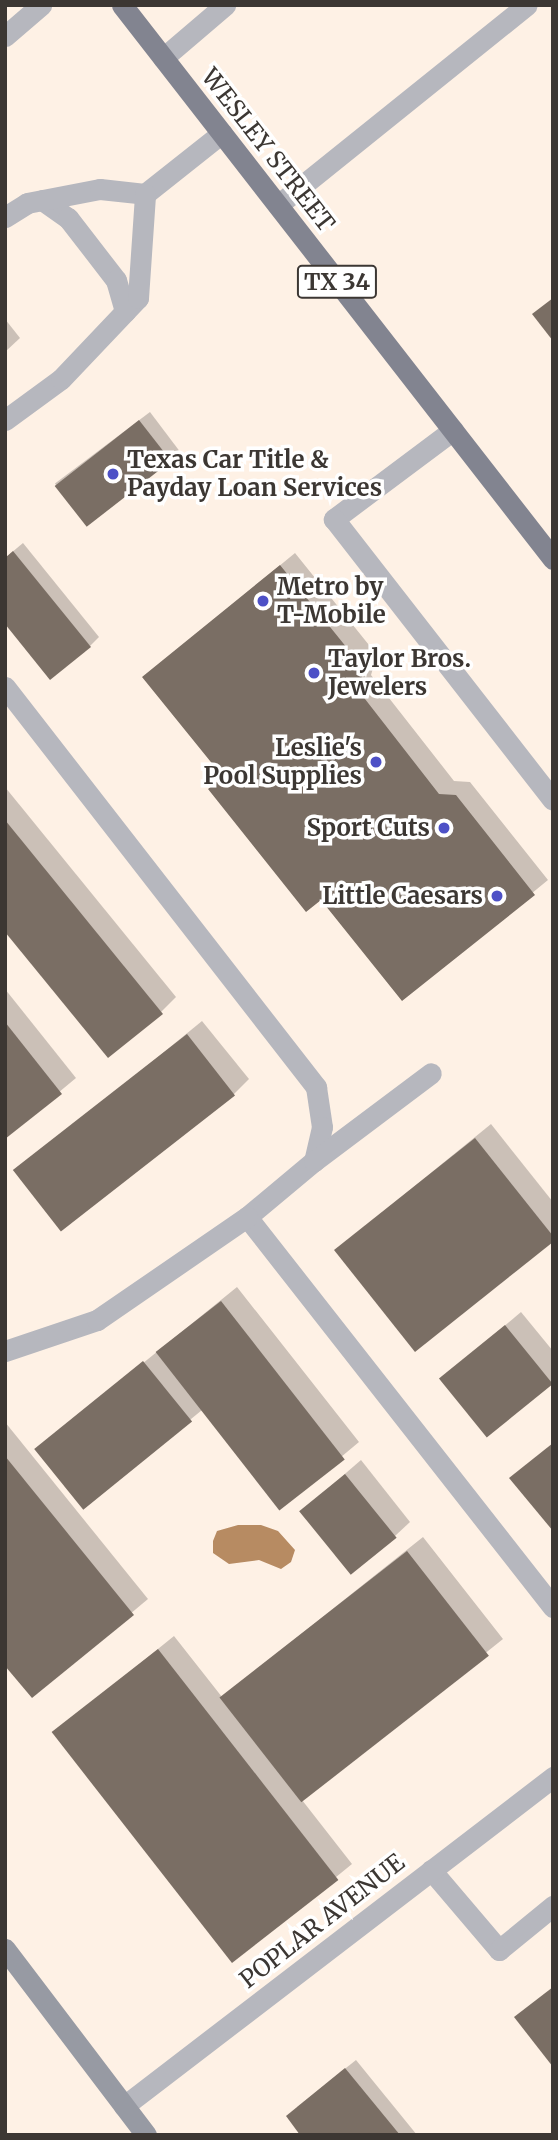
<!DOCTYPE html>
<style>
body{margin:0}
#map{position:relative;width:558px;height:2140px;overflow:hidden;background:#fef1e5;font-family:Merriweather,serif}
div>[style]{position:absolute}
[style*='--x']{left:calc(var(--x)*1px);top:calc(var(--y)*1px);width:calc(var(--w)*1px);rotate:calc(var(--a)*1deg)}
.water>*{inset:0;background:#b78b62}
.shadow>*{inset:0;background:#0003;transform-origin:0 0}
.building>*{inset:0;background:#7a6e64;transform-origin:0 0}
.lane>*{height:21px;margin:-10.5px;padding:0 10.5px;transform-origin:10.5px;border-radius:10.5px;background:#b6b7be}
.street>*{height:21px;margin:-10.5px;padding:0 10.5px;transform-origin:10.5px;border-radius:10.5px;background:#b6b7be}
.secondary>*{height:21px;margin:-10.5px;padding:0 10.5px;transform-origin:10.5px;border-radius:10.5px;background:#979aa3}
.primary>*{height:21px;margin:-10.5px;padding:0 10.5px;transform-origin:10.5px;border-radius:10.5px;background:#828490}
.dots>*{width:19px;height:19px;translate:-50% -50%;box-sizing:border-box;border:4px solid #fff;border-radius:50%}
span{translate:-50% -50%;white-space:nowrap;text-align:center;line-height:1.15;-webkit-text-stroke:7px #fff;paint-order:stroke}
.shield-label span{padding:2px 5px;background:#fff;border:2px solid;border-radius:5px;-webkit-text-stroke-width:0}
.shield-label{font-size:23px;color:#3c3733;font-weight:700}
.street-label{font-size:24px;color:#3c3733}
.poi-label{font-size:24px;color:#3c3733;font-weight:700}
.left{translate:0 -50%;text-align:left}
.right{translate:-100% -50%;text-align:right}
.frame{position:absolute;inset:0;border:7px solid #3c3733;pointer-events:none}
</style>
<div id="map">
<div class="water">
<div style="clip-path:polygon(238px 1525px,261px 1525px,278px 1531px,295px 1550px,291px 1562px,281px 1569px,259px 1560px,229px 1564px,213px 1553px,213px 1541px,217px 1531px)"></div>
</div>
<div class="shadow">
<div style="clip-path:polygon(5px 319px,20px 338px,5px 352px)"></div>
<div style="left:150px;top:412px;width:48px;height:119px;rotate:53deg"></div>
<div style="clip-path:polygon(23px 543px,99px 637px,90px 646px,5px 558px)"></div>
<div style="clip-path:polygon(295px 553px,377px 655px,371px 675px,454px 781px,470px 782px,548px 880px,403px 999px,321px 897px,210px 789px,224px 776px,144px 677px)"></div>
<div style="clip-path:polygon(5px 787px,176px 997px,161px 1012px,5px 930px)"></div>
<div style="clip-path:polygon(5px 989px,76px 1078px,5px 1137px)"></div>
<div style="clip-path:polygon(202px 1021px,249px 1079px,234px 1094px,16px 1173px)"></div>
<div style="clip-path:polygon(491px 1124px,553px 1202px,553px 1240px,336px 1250px)"></div>
<div style="clip-path:polygon(237px 1287px,359px 1442px,280px 1508px,202px 1410px,84px 1507px,37px 1449px)"></div>
<div style="clip-path:polygon(521px 1312px,553px 1351px,553px 1381px,487px 1435px,441px 1379px)"></div>
<div style="clip-path:polygon(5px 1422px,148px 1599px,32px 1696px,5px 1663px)"></div>
<div style="clip-path:polygon(361px 1460px,410px 1522px,395px 1536px,302px 1511px)"></div>
<div style="clip-path:polygon(423px 1537px,503px 1639px,302px 1800px,352px 1864px,233px 1961px,54px 1733px,174px 1636px,222px 1697px)"></div>
<div style="clip-path:polygon(356px 2060px,417px 2135px,303px 2135px,297px 2107px)"></div>
</div>
<div class="building">
<div style="clip-path:polygon(553px 298px,553px 341px,532px 314px)"></div>
<div style="left:139px;top:420px;width:52px;height:107px;rotate:52deg"></div>
<div style="clip-path:polygon(13px 551px,91px 647px,50px 680px,5px 624px,5px 558px)"></div>
<div style="clip-path:polygon(280px 565px,364px 669px,358px 690px,439px 794px,456px 795px,535px 895px,402px 1001px,321px 900px,306px 912px,208px 789px,223px 777px,142px 677px)"></div>
<div style="clip-path:polygon(5px 820px,163px 1014px,108px 1058px,5px 932px)"></div>
<div style="clip-path:polygon(5px 1022px,62px 1094px,5px 1139px)"></div>
<div style="left:187px;top:1034px;width:78px;height:221px;rotate:52deg"></div>
<div style="clip-path:polygon(475px 1138px,553px 1236px,553px 1242px,415px 1352px,334px 1250px)"></div>
<div style="left:221px;top:1301px;width:201px;height:83px;rotate:52deg"></div>
<div style="left:505px;top:1325px;width:76px;height:85px;rotate:51deg"></div>
<div style="left:143px;top:1361px;width:78px;height:140px;rotate:51deg"></div>
<div style="clip-path:polygon(553px 1443px,553px 1531px,509px 1478px)"></div>
<div style="clip-path:polygon(5px 1456px,134px 1615px,32px 1698px,5px 1666px)"></div>
<div style="left:345px;top:1474px;width:82px;height:59px;rotate:51deg"></div>
<div style="left:407px;top:1551px;width:133px;height:238px;rotate:52deg"></div>
<div style="left:158px;top:1649px;width:293px;height:135px;rotate:52deg"></div>
<div style="clip-path:polygon(553px 1987px,553px 2067px,514px 2017px)"></div>
<div style="clip-path:polygon(345px 2068px,400px 2135px,300px 2135px,286px 2116px)"></div>
</div>
<div class="lane">
<div style="--x:5;--y:36;--w:48;--a:-40.7"></div>
<div style="--x:163;--y:58;--w:82;--a:-40.5"></div>
<div style="--x:42;--y:200;--w:32;--a:35"></div>
<div style="--x:68;--y:218;--w:78;--a:52.3"></div>
<div style="--x:116;--y:280;--w:33;--a:74"></div>
<div style="--x:278;--y:205;--w:319;--a:-38.8"></div>
<div style="--x:5;--y:217;--w:26;--a:-32"></div>
<div style="--x:27;--y:203;--w:74;--a:-10.9"></div>
<div style="--x:100;--y:189;--w:45;--a:6.3"></div>
<div style="--x:145;--y:194;--w:98;--a:-38.4"></div>
<div style="--x:5;--y:420;--w:69;--a:-36.2"></div>
<div style="--x:61;--y:379;--w:112;--a:-46.5"></div>
<div style="--x:138;--y:298;--w:104;--a:-86.1"></div>
<div style="--x:453;--y:430;--w:149;--a:143.2"></div>
<div style="--x:334;--y:519;--w:356;--a:52.1"></div>
<div style="--x:5;--y:687;--w:507;--a:52.13"></div>
<div style="--x:316;--y:1087;--w:40;--a:81.5"></div>
<div style="--x:322;--y:1127;--w:35;--a:103"></div>
<div style="--x:314;--y:1161;--w:87;--a:140.1"></div>
<div style="--x:247;--y:1217;--w:496;--a:51.9"></div>
<div style="--x:314;--y:1161;--w:146;--a:-36.9"></div>
<div style="--x:5;--y:1351;--w:97;--a:-18.6"></div>
<div style="--x:97;--y:1320;--w:182;--a:-34.5"></div>
<div style="--x:431;--y:1870;--w:105;--a:49.6"></div>
<div style="--x:499;--y:1950;--w:70;--a:-39.2"></div>
</div>
<div class="street">
<div style="--x:124;--y:2106;--w:541;--a:-37.48"></div>
</div>
<div class="secondary">
<div style="--x:5;--y:1949;--w:233;--a:52.8"></div>
</div>
<div class="primary">
<div style="--x:122;--y:5;--w:702;--a:52.12"></div>
</div>
<div class="dots">
<div style="left:113px;top:474px;background:#4d50c6"></div>
<div style="left:263px;top:601px;background:#4d50c6"></div>
<div style="left:314px;top:673px;background:#4d50c6"></div>
<div style="left:376px;top:762px;background:#4d50c6"></div>
<div style="left:444px;top:828px;background:#4d50c6"></div>
<div style="left:497px;top:896px;background:#4d50c6"></div>
</div>
<div class="shield-label">
<span style="left:337px;top:282px">TX 34</span>
</div>
<div class="street-label">
<span style="left:268px;top:150px;rotate:52deg">WESLEY STREET</span>
<span style="left:322px;top:1921px;rotate:-38deg">POPLAR AVENUE</span>
</div>
<div class="poi-label">
<span class="left" style="left:127px;top:474px">Texas Car Title &amp;<br>Payday Loan Services</span>
<span class="left" style="left:277px;top:601px">Metro by<br>T-Mobile</span>
<span class="left" style="left:328px;top:673px">Taylor Bros.<br>Jewelers</span>
<span class="right" style="left:362px;top:762px">Leslie's<br>Pool Supplies</span>
<span class="right" style="left:430px;top:828px">Sport Cuts</span>
<span class="right" style="left:483px;top:896px">Little Caesars</span>
</div>
<div class="frame"></div>
</div>
